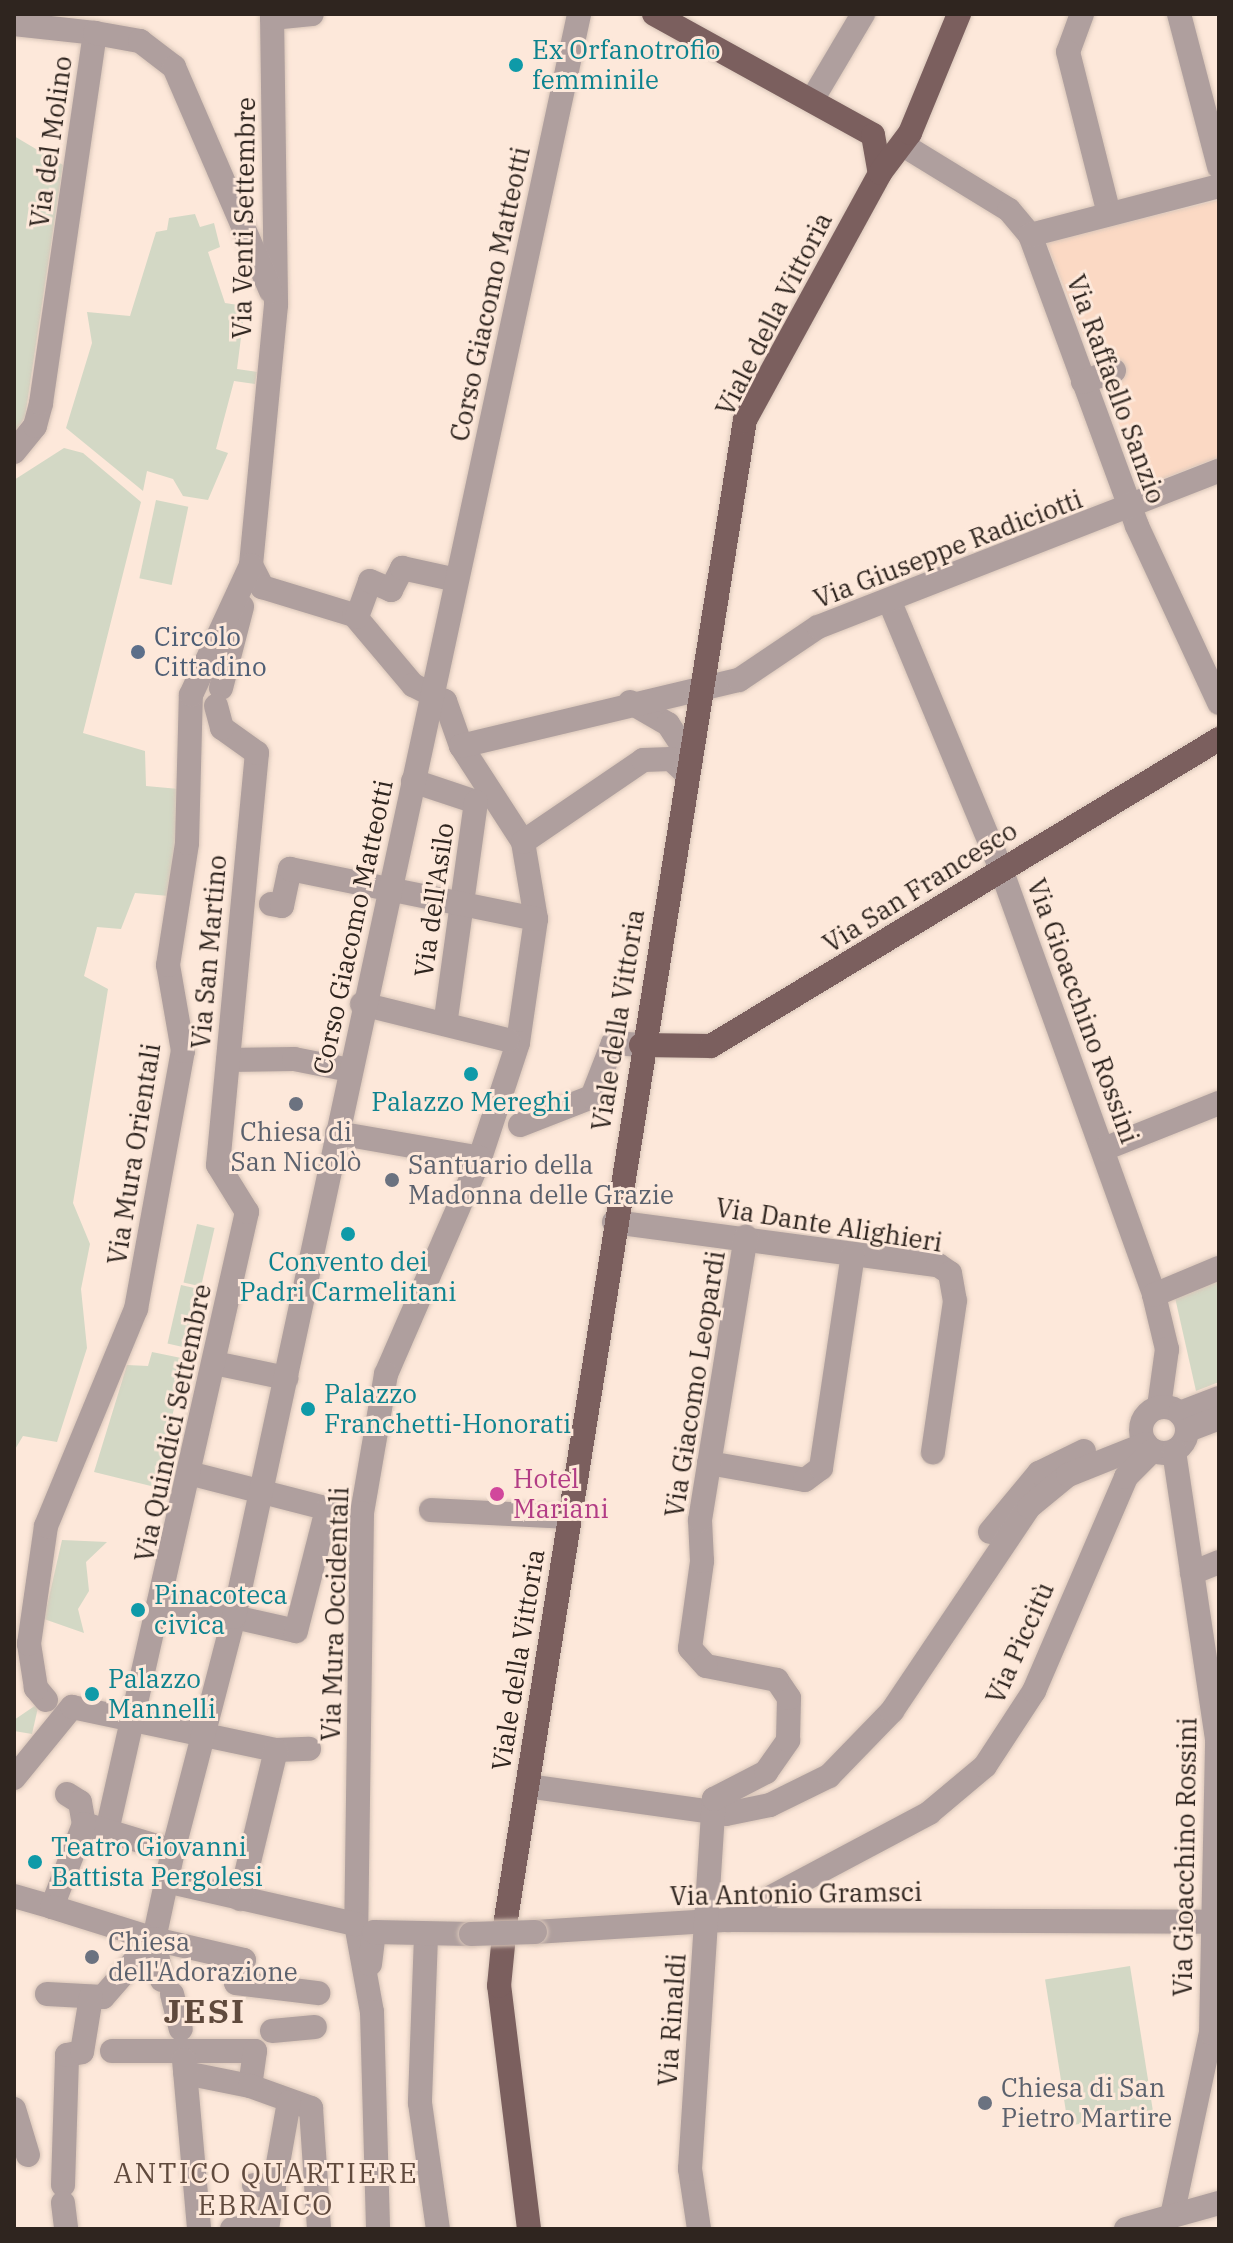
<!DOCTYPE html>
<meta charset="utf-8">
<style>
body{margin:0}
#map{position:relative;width:1233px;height:2243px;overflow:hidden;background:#fde8da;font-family:"IBM Plex Serif",serif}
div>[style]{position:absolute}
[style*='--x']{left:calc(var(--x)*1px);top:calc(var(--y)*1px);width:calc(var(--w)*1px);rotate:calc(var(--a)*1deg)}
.built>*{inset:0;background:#fbd9c4}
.green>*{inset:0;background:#d3d8c5;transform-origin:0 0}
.roads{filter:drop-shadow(0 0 2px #d8c5b8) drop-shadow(0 0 2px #d8c5b8)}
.minor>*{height:24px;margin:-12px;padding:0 12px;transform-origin:12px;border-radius:12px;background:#af9f9e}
.minor>.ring{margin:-12px;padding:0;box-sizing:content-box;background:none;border:24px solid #af9f9e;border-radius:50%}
.major>*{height:24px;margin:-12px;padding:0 12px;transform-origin:12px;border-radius:12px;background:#7b5f5e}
.bridges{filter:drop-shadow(0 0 2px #d8c5b8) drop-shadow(0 0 2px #d8c5b8)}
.minor-bridge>*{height:24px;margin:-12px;padding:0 12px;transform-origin:12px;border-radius:12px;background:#af9f9e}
.dots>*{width:22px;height:22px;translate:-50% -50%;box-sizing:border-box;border:4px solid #fde8da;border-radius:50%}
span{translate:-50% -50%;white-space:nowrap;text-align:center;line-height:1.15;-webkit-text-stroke:6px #fde8da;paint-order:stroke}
.culture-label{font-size:26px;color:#0d838f}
.left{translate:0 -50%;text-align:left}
.street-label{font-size:26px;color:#2f251f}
.service-label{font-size:26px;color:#4e5e75}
.worship-label{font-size:26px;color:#5b616d}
.hotel-label{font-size:26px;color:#b23c85}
.neighbourhood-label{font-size:28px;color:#604a3d;letter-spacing:2px}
.district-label{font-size:34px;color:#604a3d;font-weight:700;letter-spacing:2px}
.frame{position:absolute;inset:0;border:16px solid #2f251f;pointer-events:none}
</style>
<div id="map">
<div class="built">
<div style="clip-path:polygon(1219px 200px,1219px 457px,1144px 486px,1046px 242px)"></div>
</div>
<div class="green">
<div style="clip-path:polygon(14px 136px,63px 165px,25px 417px,14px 434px)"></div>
<div style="clip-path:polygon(195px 214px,200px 227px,214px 223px,220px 247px,208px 252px,225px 303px,245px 306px,237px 369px,257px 372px,255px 384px,234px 381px,216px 449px,228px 453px,208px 500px,183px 496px,173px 479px,147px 471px,143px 491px,66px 428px,92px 343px,87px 312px,130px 316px,156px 232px,167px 230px,169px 218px)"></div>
<div style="clip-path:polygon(64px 448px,83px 453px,141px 502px,83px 733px,145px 751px,146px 786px,179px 789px,178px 847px,169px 896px,135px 893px,121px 929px,97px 927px,84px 976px,108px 989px,73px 1203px,90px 1244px,81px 1289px,87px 1348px,57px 1442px,23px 1436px,14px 1451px,14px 480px)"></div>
<div style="left:156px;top:500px;width:33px;height:80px;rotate:12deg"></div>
<div style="left:197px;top:1224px;width:18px;height:60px;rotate:13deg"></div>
<div style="clip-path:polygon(1219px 1276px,1219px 1382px,1196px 1391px,1174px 1293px)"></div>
<div style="left:181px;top:1285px;width:18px;height:60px;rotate:13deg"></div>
<div style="clip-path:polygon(152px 1352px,186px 1359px,155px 1487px,94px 1472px,127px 1365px,148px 1366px)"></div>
<div style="clip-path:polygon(62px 1540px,107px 1542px,86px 1562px,89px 1591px,78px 1609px,84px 1633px,44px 1619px)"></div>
<div style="clip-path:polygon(39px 1703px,32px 1734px,14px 1731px,14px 1720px)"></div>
<div style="left:1130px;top:1966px;width:148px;height:86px;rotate:81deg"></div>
</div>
<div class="roads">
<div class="minor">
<div style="--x:272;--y:14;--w:291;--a:89.2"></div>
<div style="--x:276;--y:305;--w:261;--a:95.5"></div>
<div style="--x:251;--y:565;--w:25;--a:63"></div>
<div style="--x:262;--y:587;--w:96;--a:16.9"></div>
<div style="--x:354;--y:615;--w:92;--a:49.9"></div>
<div style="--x:413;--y:685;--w:36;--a:27"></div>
<div style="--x:445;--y:701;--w:48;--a:70.4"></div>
<div style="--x:461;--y:746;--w:114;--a:57.1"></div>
<div style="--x:523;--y:842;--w:78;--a:80.4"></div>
<div style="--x:536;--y:919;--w:125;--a:98.3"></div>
<div style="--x:518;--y:1043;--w:121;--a:108.3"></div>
<div style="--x:480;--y:1158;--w:236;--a:113.5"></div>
<div style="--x:386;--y:1374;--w:141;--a:99.8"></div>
<div style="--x:362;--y:1513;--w:411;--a:90.8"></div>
<div style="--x:356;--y:1924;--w:89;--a:79.7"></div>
<div style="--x:372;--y:2012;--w:217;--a:88.4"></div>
<div style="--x:1082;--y:14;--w:40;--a:110.2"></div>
<div style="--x:1068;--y:52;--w:167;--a:75.8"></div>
<div style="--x:1179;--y:14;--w:158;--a:75.3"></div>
<div style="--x:272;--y:18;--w:40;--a:-5.7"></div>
<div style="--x:14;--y:24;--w:81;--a:6.3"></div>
<div style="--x:812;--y:100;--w:100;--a:-59.3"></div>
<div style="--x:903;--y:145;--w:124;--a:31.5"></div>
<div style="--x:1009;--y:210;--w:33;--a:50"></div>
<div style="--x:1030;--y:235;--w:310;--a:69.8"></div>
<div style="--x:1137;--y:526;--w:195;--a:65.1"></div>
<div style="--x:1030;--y:235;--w:195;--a:-14.5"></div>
<div style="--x:1083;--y:382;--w:33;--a:-20"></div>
<div style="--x:14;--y:452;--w:33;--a:-51"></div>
<div style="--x:35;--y:426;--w:24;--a:-75"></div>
<div style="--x:41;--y:403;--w:374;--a:-81.7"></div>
<div style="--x:95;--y:33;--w:46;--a:10.1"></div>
<div style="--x:140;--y:41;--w:43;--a:37.4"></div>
<div style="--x:174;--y:67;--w:244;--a:66.6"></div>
<div style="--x:889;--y:600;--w:291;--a:67.4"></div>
<div style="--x:1001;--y:869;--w:453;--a:70.2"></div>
<div style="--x:1154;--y:1295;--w:56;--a:76.5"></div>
<div style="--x:1167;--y:1349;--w:59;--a:97.9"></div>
<div style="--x:357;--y:617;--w:38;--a:-70"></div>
<div style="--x:370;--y:581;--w:23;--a:23"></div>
<div style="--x:391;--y:590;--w:25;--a:-63"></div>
<div style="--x:402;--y:568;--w:56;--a:12.3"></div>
<div style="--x:221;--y:688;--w:84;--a:-75.5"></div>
<div style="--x:630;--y:702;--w:44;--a:30.1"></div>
<div style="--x:668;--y:724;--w:42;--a:56.7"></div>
<div style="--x:461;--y:746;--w:286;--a:-13.4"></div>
<div style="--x:739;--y:680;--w:95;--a:-33.9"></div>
<div style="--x:818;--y:627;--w:430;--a:-21.3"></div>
<div style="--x:413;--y:781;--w:66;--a:18.4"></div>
<div style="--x:476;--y:802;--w:224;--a:97.9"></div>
<div style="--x:523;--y:842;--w:145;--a:-34.3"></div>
<div style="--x:643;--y:760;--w:28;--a:-2"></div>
<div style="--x:671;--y:759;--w:23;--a:43"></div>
<div style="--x:271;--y:904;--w:11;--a:10"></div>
<div style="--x:282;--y:906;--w:38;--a:-78"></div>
<div style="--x:290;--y:869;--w:251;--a:11.5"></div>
<div style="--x:362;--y:1004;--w:150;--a:13.9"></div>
<div style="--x:228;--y:1060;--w:66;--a:-0.9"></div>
<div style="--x:294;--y:1059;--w:57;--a:11.1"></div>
<div style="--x:520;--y:1125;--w:77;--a:-21.3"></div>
<div style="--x:592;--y:1097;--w:58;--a:-68.7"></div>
<div style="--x:613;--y:1043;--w:28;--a:4"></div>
<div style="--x:337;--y:1133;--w:145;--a:9.9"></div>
<div style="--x:1104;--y:1149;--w:124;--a:-21.8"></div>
<div style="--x:614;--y:1222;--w:327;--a:7.6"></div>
<div style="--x:938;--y:1265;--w:14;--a:34"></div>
<div style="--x:950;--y:1273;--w:28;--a:80"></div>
<div style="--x:955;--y:1301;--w:153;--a:98.3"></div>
<div style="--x:1154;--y:1295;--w:70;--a:-22.6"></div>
<div style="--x:214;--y:1363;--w:74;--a:11.8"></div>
<div class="ring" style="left:1141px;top:1407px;width:22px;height:22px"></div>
<div style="--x:1180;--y:1413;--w:42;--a:-21"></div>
<div style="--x:1188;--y:1430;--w:33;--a:-21"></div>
<div style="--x:709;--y:1463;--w:97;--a:10"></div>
<div style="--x:805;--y:1480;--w:20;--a:-37"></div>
<div style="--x:821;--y:1468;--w:216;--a:-81.5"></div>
<div style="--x:189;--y:1473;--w:149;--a:14.4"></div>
<div style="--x:431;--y:1510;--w:137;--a:2.9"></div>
<div style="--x:990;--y:1532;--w:77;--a:-50.3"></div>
<div style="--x:1039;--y:1473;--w:50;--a:-26.1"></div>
<div style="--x:1192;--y:1573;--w:29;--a:-22"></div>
<div style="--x:163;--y:1601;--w:136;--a:12.7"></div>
<div style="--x:296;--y:1631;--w:126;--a:-75.7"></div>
<div style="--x:46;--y:1700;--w:16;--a:-130"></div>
<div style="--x:36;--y:1688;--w:45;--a:-99"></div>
<div style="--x:29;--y:1644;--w:119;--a:-81.8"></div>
<div style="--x:46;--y:1526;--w:235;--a:-67.5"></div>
<div style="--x:136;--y:1309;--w:262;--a:-79.7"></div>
<div style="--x:183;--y:1051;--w:87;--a:-99.9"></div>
<div style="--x:168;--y:965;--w:123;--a:-81.1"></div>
<div style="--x:187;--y:843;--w:148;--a:-88.5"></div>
<div style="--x:191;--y:695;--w:143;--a:-65.2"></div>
<div style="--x:14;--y:1778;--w:92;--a:-50.8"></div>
<div style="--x:72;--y:1707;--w:208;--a:11.9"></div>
<div style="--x:276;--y:1750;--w:33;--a:-2"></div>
<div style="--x:527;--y:1786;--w:201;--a:8"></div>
<div style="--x:726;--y:1814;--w:45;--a:-11.6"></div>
<div style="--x:770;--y:1805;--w:66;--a:-26.2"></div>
<div style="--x:829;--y:1776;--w:91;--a:-45.9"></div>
<div style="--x:892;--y:1711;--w:246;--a:-56.1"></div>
<div style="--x:1029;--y:1507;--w:50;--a:-39.4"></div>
<div style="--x:1068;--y:1475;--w:84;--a:-21.7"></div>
<div style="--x:67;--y:1794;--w:15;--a:32"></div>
<div style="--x:80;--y:1802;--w:22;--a:80"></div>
<div style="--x:107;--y:1831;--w:635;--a:-77.26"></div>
<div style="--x:247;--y:1212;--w:55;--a:-121.7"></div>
<div style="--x:218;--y:1165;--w:414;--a:-84.6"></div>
<div style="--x:257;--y:753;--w:43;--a:-144.5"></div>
<div style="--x:222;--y:728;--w:23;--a:-105"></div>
<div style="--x:173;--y:1851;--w:242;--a:-75.4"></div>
<div style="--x:234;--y:1617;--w:1640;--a:-77.85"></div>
<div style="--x:166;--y:1881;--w:195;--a:12.8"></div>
<div style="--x:14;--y:1896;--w:40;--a:16"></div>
<div style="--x:240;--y:1899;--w:153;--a:-76.4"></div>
<div style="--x:728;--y:1920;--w:228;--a:-28"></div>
<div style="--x:929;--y:1813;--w:73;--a:-40"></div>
<div style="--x:985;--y:1766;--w:90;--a:-56.8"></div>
<div style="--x:1034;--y:1691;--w:233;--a:-66.7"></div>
<div style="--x:1126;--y:1477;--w:38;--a:-45"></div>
<div style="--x:535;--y:1932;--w:193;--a:-3.6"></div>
<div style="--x:728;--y:1920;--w:491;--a:0.2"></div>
<div style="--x:426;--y:1936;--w:167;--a:92.1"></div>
<div style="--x:420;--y:2103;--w:127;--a:81.9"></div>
<div style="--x:370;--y:1964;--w:32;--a:-83"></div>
<div style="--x:374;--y:1932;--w:97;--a:1.2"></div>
<div style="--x:162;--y:1980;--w:42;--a:-101"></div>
<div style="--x:154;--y:1939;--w:90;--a:-77.8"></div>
<div style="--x:173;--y:1851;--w:93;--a:-163.1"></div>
<div style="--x:84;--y:1824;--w:89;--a:111.1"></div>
<div style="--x:52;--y:1907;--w:107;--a:17.4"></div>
<div style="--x:154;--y:1939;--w:92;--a:13.1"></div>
<div style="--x:244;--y:1960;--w:24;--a:109"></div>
<div style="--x:236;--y:1983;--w:83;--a:7"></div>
<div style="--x:47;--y:1994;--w:56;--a:3.1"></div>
<div style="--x:103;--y:1997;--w:77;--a:-48.7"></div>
<div style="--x:172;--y:1994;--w:36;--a:76"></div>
<div style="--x:272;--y:2031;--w:43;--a:-5.3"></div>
<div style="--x:112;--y:2051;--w:143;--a:0"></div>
<div style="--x:255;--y:2051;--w:35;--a:98"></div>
<div style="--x:250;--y:2086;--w:66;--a:-168.7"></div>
<div style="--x:184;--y:2060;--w:170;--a:84.9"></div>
<div style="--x:250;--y:2086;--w:65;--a:19.8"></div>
<div style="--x:311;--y:2108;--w:121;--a:86.2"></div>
<div style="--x:14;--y:2109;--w:48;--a:73.1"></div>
<div style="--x:63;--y:2185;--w:130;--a:-88.2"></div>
<div style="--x:67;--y:2055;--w:15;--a:-11"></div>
<div style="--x:82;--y:2052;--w:56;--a:-80.7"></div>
<div style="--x:254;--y:2185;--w:20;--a:3"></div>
<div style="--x:274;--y:2186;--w:85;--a:-79.9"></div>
<div style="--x:63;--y:2203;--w:26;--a:83"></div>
<div style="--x:1172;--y:2216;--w:187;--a:-78"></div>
<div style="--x:1211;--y:2033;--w:294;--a:-88.8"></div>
<div style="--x:1217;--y:1739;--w:291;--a:-98.5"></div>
<div style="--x:232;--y:2229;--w:35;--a:-5"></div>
<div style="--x:267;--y:2229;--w:44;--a:-80.8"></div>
<div style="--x:699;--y:2229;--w:61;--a:-98.5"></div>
<div style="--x:690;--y:2169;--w:371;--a:-86.3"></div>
<div style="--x:714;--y:1799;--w:59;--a:-27.4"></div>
<div style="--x:766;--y:1772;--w:39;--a:-55"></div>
<div style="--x:788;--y:1740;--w:42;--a:-88.6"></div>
<div style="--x:789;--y:1698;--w:22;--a:-124"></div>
<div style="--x:777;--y:1680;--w:72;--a:-168.8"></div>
<div style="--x:706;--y:1666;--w:24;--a:-132"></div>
<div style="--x:690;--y:1648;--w:88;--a:-82.1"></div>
<div style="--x:702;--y:1561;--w:41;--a:-92.8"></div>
<div style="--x:700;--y:1520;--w:287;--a:-80.8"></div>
<div style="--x:1126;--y:2229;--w:97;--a:-15.6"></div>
</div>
<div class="major">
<div style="--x:654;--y:14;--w:250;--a:28.9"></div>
<div style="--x:873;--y:135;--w:39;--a:80"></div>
<div style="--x:641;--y:1045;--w:70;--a:0.8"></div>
<div style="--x:711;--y:1046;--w:594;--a:-31.15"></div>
<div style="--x:529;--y:2229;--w:245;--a:-97"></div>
<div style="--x:499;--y:1986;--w:61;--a:-84.4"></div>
<div style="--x:505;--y:1925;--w:1524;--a:-80.94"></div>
<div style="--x:745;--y:420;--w:281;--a:-61.3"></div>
<div style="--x:880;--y:173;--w:50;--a:-53.1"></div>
<div style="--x:910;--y:133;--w:129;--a:-67.6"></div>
</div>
</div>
<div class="bridges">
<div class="minor-bridge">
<div style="--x:471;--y:1934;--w:64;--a:-1.8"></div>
</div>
</div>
<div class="dots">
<div style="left:516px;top:65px;background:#0f9aa8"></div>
<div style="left:138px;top:652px;background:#5c6f8a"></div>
<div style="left:471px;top:1074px;background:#0f9aa8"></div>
<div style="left:296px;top:1104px;background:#6b7280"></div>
<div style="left:392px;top:1180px;background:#6b7280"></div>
<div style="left:348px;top:1234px;background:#0f9aa8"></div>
<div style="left:308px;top:1409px;background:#0f9aa8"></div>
<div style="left:497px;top:1494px;background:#d1479c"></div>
<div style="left:138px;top:1610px;background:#0f9aa8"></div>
<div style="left:92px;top:1694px;background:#0f9aa8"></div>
<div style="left:35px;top:1862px;background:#0f9aa8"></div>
<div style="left:92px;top:1957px;background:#6b7280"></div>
<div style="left:985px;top:2103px;background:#6b7280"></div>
</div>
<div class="culture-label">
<span class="left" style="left:532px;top:65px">Ex Orfanotrofio<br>femminile</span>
<span style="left:471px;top:1102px">Palazzo Mereghi</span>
<span style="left:348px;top:1277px">Convento dei<br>Padri Carmelitani</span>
<span class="left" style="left:324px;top:1409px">Palazzo<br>Franchetti-Honorati</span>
<span class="left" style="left:154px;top:1610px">Pinacoteca<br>civica</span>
<span class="left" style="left:108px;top:1694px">Palazzo<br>Mannelli</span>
<span class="left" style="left:51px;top:1862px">Teatro Giovanni<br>Battista Pergolesi</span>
</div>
<div class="street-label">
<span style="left:51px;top:142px;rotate:-82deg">Via del Molino</span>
<span style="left:244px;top:218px;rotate:-89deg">Via Venti Settembre</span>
<span style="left:490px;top:294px;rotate:-78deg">Corso Giacomo Matteotti</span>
<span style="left:774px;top:314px;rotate:-63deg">Viale della Vittoria</span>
<span style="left:1116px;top:389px;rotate:70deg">Via Raffaello Sanzio</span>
<span style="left:948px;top:549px;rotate:-21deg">Via Giuseppe Radiciotti</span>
<span style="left:920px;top:887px;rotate:-32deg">Via San Francesco</span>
<span style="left:434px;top:900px;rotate:-82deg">Via dell'Asilo</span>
<span style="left:353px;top:927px;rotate:-78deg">Corso Giacomo Matteotti</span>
<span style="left:209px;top:952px;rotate:-85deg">Via San Martino</span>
<span style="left:1083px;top:1011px;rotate:70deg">Via Gioacchino Rossini</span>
<span style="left:618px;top:1020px;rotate:-81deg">Viale della Vittoria</span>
<span style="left:134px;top:1154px;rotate:-81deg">Via Mura Orientali</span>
<span style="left:829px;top:1225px;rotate:9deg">Via Dante Alighieri</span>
<span style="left:695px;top:1384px;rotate:-81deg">Via Giacomo Leopardi</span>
<span style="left:173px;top:1423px;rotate:-78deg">Via Quindici Settembre</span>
<span style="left:335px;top:1614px;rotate:-88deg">Via Mura Occidentali</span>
<span style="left:1020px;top:1643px;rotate:-66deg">Via Piccitù</span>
<span style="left:518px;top:1660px;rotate:-81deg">Viale della Vittoria</span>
<span style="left:1185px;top:1857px;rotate:-89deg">Via Gioacchino Rossini</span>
<span style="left:796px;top:1894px;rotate:-1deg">Via Antonio Gramsci</span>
<span style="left:672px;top:2020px;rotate:-86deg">Via Rinaldi</span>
</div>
<div class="service-label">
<span class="left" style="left:154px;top:652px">Circolo<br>Cittadino</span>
</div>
<div class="worship-label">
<span style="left:296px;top:1147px">Chiesa di<br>San Nicolò</span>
<span class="left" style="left:408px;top:1180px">Santuario della<br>Madonna delle Grazie</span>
<span class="left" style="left:108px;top:1957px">Chiesa<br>dell'Adorazione</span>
<span class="left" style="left:1001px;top:2103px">Chiesa di San<br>Pietro Martire</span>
</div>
<div class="hotel-label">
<span class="left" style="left:513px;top:1494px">Hotel<br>Mariani</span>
</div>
<div class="neighbourhood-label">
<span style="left:266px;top:2189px">ANTICO QUARTIERE<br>EBRAICO</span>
</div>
<div class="district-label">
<span style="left:205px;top:2011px">JESI</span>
</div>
<div class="frame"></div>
</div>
